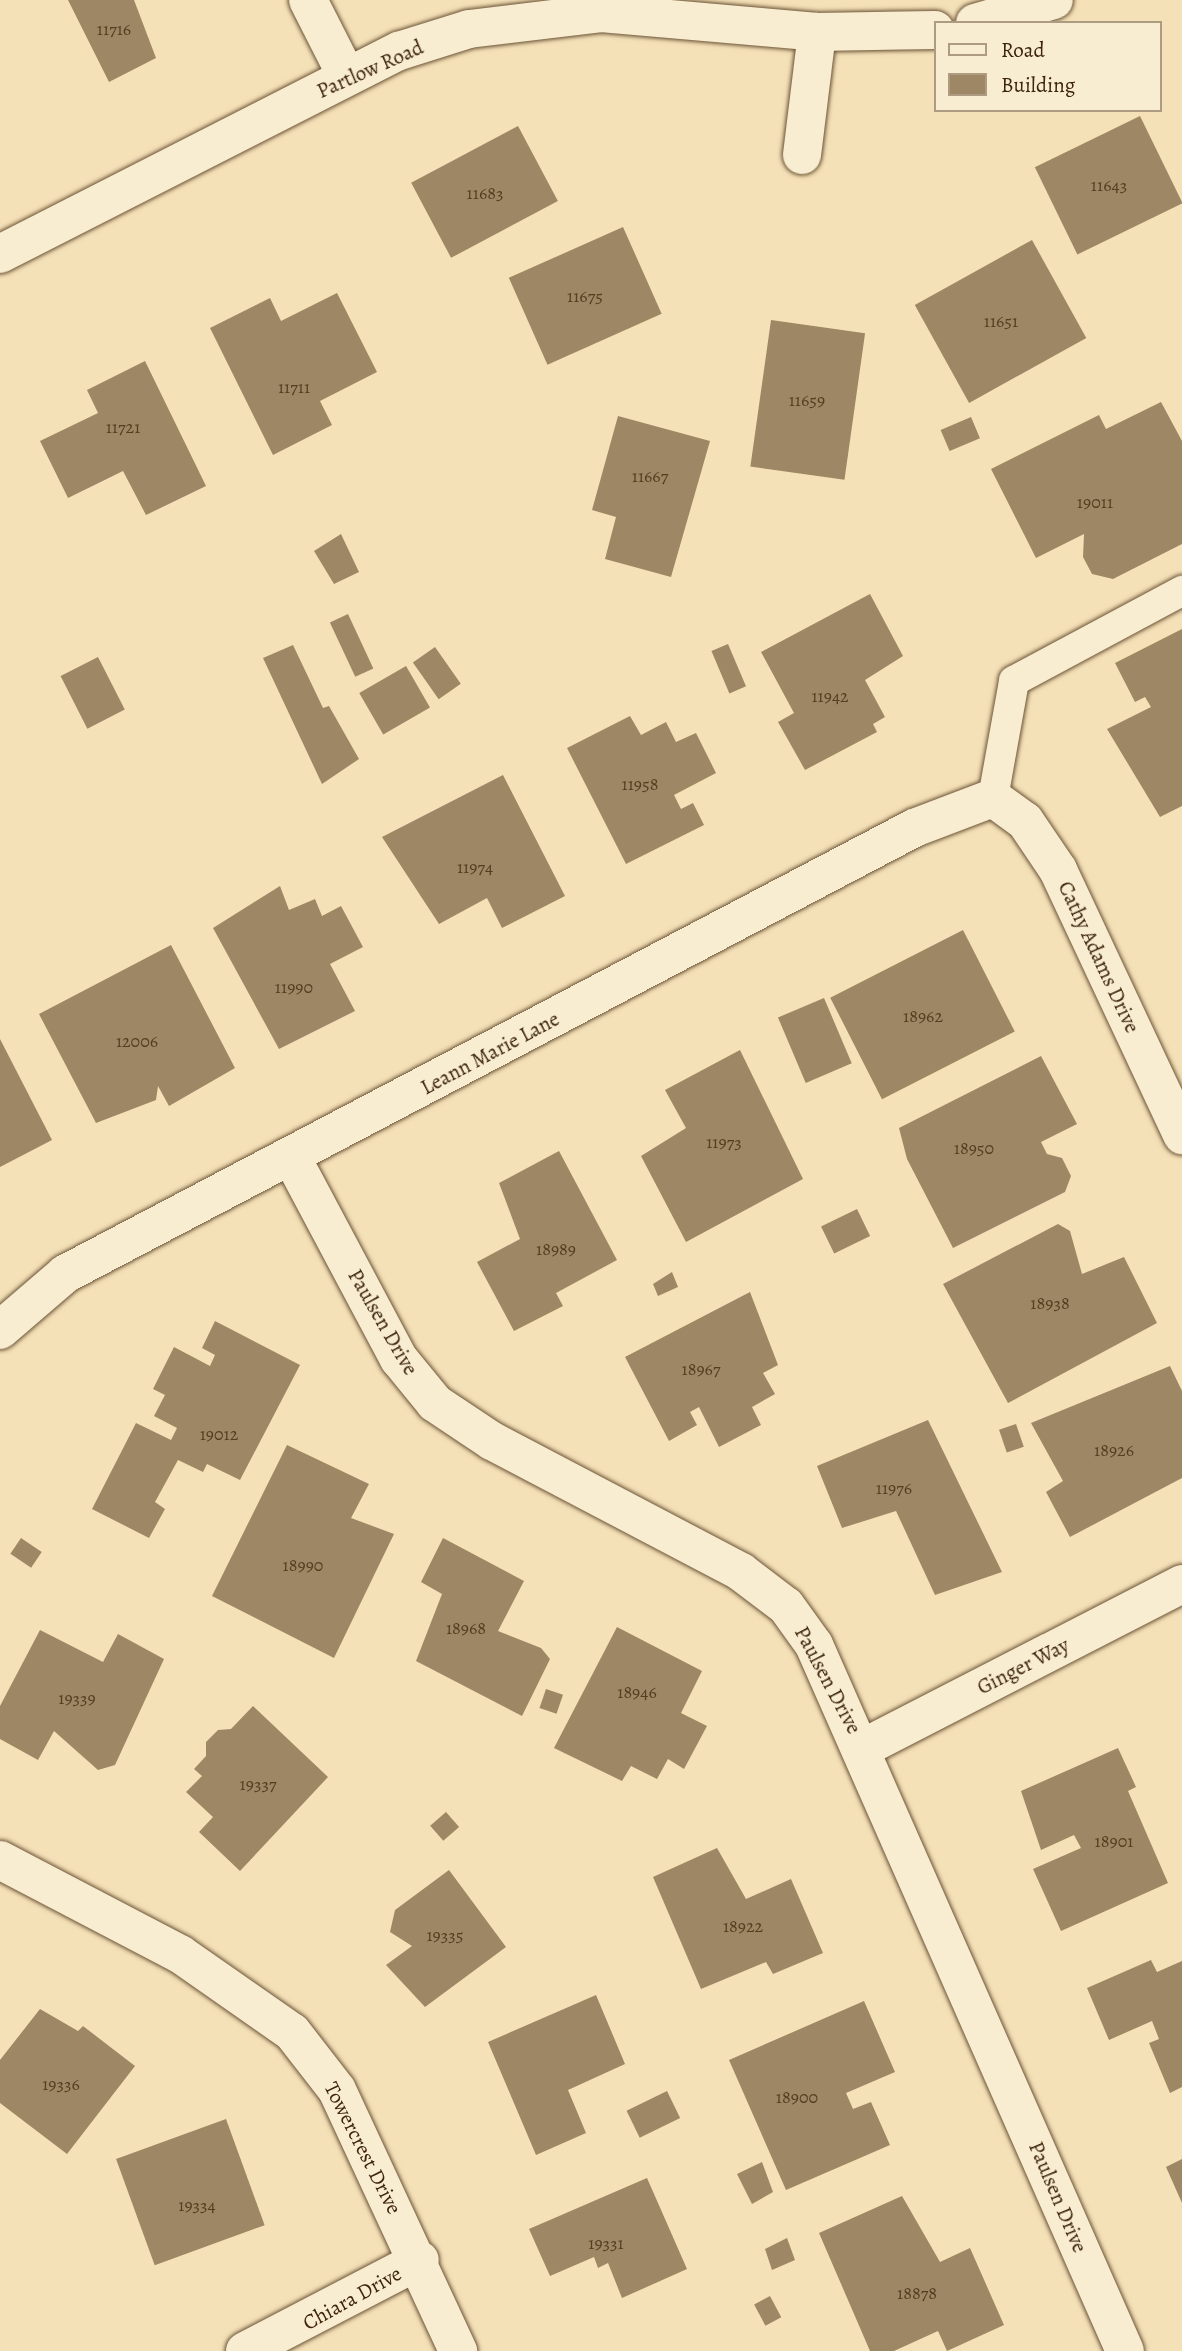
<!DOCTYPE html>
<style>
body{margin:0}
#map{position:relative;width:1182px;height:2351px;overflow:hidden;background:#f5e1b8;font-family:Alegreya,serif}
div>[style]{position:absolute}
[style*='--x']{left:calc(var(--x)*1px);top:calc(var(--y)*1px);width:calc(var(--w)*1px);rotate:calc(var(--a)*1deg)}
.building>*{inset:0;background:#9d8764;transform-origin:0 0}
.roads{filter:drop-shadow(0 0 2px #6b5436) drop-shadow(0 0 2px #6b5436)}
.lane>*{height:30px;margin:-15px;padding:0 15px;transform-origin:15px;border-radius:15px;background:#f8ecd1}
.street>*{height:38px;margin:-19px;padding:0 19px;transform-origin:19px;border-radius:19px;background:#f8ecd1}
.secondary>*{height:38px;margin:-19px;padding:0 19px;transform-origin:19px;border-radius:19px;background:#f8ecd1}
span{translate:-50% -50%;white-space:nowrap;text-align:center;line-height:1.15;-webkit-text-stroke:5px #f8ecd1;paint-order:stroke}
.number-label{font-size:18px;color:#553e20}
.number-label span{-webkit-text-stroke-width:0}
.street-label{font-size:21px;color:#3d250a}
.legend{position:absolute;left:934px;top:21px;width:228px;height:91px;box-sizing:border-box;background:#f8ecd1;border:2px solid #ad9c81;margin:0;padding:9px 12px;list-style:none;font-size:21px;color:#3d250a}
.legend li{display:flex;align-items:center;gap:14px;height:35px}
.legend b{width:35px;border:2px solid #ad9c81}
</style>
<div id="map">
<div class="building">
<div style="clip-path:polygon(68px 0,134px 0,156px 58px,109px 82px)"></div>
<div style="left:1140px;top:116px;width:97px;height:117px;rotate:64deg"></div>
<div style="left:518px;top:126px;width:85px;height:121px;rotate:62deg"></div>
<div style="left:623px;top:227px;width:95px;height:125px;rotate:66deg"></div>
<div style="left:1032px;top:240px;width:112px;height:134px;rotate:61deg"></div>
<div style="clip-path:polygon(337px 293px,377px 372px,320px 401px,332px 425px,273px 455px,210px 328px,270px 298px,281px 321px)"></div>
<div style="left:771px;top:320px;width:95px;height:148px;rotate:8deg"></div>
<div style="clip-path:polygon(145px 361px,206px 486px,146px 515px,123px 471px,68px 498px,40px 441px,98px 413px,87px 390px)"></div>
<div style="clip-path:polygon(1161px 402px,1182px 441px,1182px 544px,1113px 579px,1092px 574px,1083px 557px,1084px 534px,1036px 558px,991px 469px,1099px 415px,1106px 429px)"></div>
<div style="clip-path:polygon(618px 416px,710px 441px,671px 577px,605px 559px,616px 517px,592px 510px)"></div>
<div style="left:971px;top:417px;width:23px;height:33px;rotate:67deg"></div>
<div style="clip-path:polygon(341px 534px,359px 572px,334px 584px,314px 551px)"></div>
<div style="clip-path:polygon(870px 594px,903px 656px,865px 680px,885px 717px,873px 724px,877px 732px,805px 770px,778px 722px,794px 713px,761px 652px)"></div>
<div style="left:348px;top:614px;width:60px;height:20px;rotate:65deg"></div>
<div style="clip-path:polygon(1182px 629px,1182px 806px,1160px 817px,1107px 729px,1151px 707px,1145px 697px,1135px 702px,1115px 663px)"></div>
<div style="left:728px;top:644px;width:46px;height:18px;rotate:67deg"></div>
<div style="clip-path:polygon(293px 645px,323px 708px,329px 706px,359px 759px,322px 784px,263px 658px)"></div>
<div style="left:435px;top:647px;width:45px;height:27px;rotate:55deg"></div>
<div style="left:98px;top:657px;width:59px;height:42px;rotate:63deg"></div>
<div style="left:406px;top:666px;width:48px;height:54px;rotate:60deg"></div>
<div style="clip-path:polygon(630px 716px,641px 735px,666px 722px,676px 742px,696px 733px,716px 773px,674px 795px,681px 809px,693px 803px,704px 825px,626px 864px,567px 748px)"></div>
<div style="clip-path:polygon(503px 775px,565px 896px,502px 928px,487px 898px,439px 924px,382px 837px)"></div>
<div style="clip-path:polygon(280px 886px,289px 910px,315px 899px,322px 916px,341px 906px,363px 947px,330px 964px,355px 1011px,279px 1049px,213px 928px)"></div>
<div style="left:963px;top:930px;width:114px;height:149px;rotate:63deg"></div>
<div style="clip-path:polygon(171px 945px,235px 1068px,169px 1106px,158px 1086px,156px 1100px,96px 1123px,39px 1014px)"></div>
<div style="left:824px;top:998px;width:71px;height:50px;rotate:67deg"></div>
<div style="clip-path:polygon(0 1039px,52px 1140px,0 1167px)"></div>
<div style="clip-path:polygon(740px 1050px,803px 1179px,686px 1242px,641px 1156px,686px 1128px,665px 1090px)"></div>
<div style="clip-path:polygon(1041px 1056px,1077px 1124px,1041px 1142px,1047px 1154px,1062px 1158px,1071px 1176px,1065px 1192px,953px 1248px,907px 1159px,899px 1128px)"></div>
<div style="clip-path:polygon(559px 1151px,617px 1260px,556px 1293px,563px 1306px,514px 1331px,477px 1262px,520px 1239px,499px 1183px)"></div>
<div style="left:857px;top:1209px;width:30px;height:40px;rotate:64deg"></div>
<div style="clip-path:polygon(1058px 1224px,1070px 1231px,1082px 1274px,1124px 1257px,1157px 1323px,1008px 1403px,943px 1284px)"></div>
<div style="clip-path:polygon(672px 1272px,678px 1287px,658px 1296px,653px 1284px)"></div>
<div style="clip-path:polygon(750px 1292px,778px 1365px,763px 1373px,775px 1394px,752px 1407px,761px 1425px,719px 1447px,699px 1407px,690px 1412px,697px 1425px,669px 1441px,625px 1357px)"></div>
<div style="clip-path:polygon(215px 1321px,300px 1365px,240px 1480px,207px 1464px,203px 1472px,178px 1460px,155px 1502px,165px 1509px,149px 1538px,92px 1509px,136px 1423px,171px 1440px,177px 1428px,154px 1416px,165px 1395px,153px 1389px,174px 1347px,210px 1366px,215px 1355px,202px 1348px)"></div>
<div style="clip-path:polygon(1170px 1366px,1182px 1391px,1182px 1478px,1070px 1537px,1046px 1492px,1063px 1481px,1031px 1423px)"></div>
<div style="clip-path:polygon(928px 1420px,1002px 1572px,935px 1595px,896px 1511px,842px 1528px,817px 1466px)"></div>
<div style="left:1016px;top:1424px;width:24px;height:18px;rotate:71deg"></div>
<div style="clip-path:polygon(287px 1445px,369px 1484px,351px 1518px,394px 1534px,334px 1658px,212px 1596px)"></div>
<div style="left:21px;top:1538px;width:25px;height:19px;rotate:34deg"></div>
<div style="clip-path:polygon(443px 1538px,524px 1581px,498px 1631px,541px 1648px,550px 1659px,522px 1716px,416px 1661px,442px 1594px,421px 1582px)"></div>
<div style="clip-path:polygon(617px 1627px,702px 1671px,681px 1713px,707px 1726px,684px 1769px,668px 1759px,657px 1779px,631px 1766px,622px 1781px,554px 1748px)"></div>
<div style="clip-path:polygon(40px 1630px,103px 1662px,118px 1634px,164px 1659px,115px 1765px,98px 1770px,54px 1731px,38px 1760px,0 1739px,0 1706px)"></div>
<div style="left:546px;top:1689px;width:18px;height:20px;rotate:19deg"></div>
<div style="clip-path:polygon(253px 1706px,328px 1777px,240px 1871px,199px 1832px,213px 1817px,186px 1792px,202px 1776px,194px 1769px,206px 1756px,206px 1742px,218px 1730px,231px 1729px)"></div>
<div style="clip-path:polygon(1118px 1748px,1136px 1787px,1128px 1791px,1168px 1883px,1061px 1931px,1033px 1869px,1081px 1848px,1074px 1835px,1041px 1850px,1021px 1791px)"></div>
<div style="left:446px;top:1812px;width:20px;height:21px;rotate:49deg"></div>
<div style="clip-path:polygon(717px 1848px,746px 1899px,791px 1879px,823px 1953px,773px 1974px,766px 1962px,701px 1989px,653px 1877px)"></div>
<div style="clip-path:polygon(449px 1870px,506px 1947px,425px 2007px,386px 1965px,412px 1946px,390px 1932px,395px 1910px)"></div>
<div style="clip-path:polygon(1151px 1960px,1157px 1972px,1182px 1961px,1182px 2087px,1170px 2093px,1149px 2043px,1159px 2039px,1152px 2021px,1109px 2040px,1087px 1988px)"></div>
<div style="clip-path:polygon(596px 1995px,625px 2064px,568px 2090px,586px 2133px,536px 2155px,488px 2042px)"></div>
<div style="clip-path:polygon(864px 2001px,895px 2072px,846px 2093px,853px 2109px,871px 2102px,890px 2145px,786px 2190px,729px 2060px)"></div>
<div style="clip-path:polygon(40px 2009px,78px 2031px,83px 2026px,135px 2066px,67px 2154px,0 2103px,0 2060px)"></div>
<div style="left:667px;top:2091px;width:30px;height:45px;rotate:64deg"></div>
<div style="left:226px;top:2119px;width:113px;height:117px;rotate:70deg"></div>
<div style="clip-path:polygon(1182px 2159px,1182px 2203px,1166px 2167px)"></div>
<div style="clip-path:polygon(762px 2162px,773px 2192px,752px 2204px,737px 2174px)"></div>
<div style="clip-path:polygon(647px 2178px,687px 2269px,622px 2298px,608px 2263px,598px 2268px,594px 2257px,550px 2276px,529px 2229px)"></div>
<div style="clip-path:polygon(902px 2196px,940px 2262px,970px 2248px,1004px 2325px,947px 2351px,938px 2331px,894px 2351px,870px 2351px,819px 2233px)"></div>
<div style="clip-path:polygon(787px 2238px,795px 2260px,772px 2270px,765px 2249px)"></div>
<div style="left:770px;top:2296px;width:24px;height:18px;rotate:62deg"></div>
</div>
<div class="roads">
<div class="lane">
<div style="--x:993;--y:798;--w:119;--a:-79.8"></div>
<div style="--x:1014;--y:681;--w:191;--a:-28.2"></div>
</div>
<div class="street">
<div style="--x:308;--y:0;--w:86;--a:63.1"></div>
<div style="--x:802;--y:155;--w:124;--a:-83"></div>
<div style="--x:292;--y:1158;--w:228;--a:62"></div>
<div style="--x:399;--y:1359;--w:57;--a:50.7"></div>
<div style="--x:435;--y:1403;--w:69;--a:33.7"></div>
<div style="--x:492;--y:1441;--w:281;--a:27.7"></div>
<div style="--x:741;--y:1572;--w:56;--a:37.1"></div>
<div style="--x:786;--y:1606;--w:48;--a:54.3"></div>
<div style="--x:814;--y:1645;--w:771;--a:66.23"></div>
<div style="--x:0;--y:1330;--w:86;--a:-40.7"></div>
<div style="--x:65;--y:1274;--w:959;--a:-27.71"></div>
<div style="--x:914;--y:828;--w:85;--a:-20.8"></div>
<div style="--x:993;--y:798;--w:39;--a:36"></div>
<div style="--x:1025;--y:821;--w:59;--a:56"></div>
<div style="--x:1058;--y:870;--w:293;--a:64.9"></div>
<div style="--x:863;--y:1748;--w:359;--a:-27.2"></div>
<div style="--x:0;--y:1860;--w:203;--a:27.6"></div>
<div style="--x:180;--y:1954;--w:136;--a:34.9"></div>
<div style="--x:292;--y:2032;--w:73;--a:52.2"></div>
<div style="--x:337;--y:2090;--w:288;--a:65.1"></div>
<div style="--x:245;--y:2351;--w:197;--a:-27.5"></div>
</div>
<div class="secondary">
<div style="--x:975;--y:23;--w:82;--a:-16.2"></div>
<div style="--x:0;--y:254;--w:448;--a:-27"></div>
<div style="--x:399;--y:51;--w:73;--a:-17.4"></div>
<div style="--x:469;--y:29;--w:133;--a:-6.9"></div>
<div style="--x:601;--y:13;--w:217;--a:5"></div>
<div style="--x:817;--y:32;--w:118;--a:-1"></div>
</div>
</div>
<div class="number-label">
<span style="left:114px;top:29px">11716</span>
<span style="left:1109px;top:185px">11643</span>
<span style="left:485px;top:193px">11683</span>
<span style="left:585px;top:296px">11675</span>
<span style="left:1001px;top:321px">11651</span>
<span style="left:294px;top:387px">11711</span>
<span style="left:807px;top:400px">11659</span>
<span style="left:123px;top:427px">11721</span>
<span style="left:650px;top:476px">11667</span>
<span style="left:1095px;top:502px">19011</span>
<span style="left:830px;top:696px">11942</span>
<span style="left:640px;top:784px">11958</span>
<span style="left:475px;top:867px">11974</span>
<span style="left:294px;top:987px">11990</span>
<span style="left:923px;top:1016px">18962</span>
<span style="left:137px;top:1041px">12006</span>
<span style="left:724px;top:1142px">11973</span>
<span style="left:974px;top:1148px">18950</span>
<span style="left:556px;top:1249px">18989</span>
<span style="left:1050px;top:1303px">18938</span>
<span style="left:701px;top:1369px">18967</span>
<span style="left:219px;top:1434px">19012</span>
<span style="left:1114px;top:1450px">18926</span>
<span style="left:894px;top:1488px">11976</span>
<span style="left:303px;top:1565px">18990</span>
<span style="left:466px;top:1628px">18968</span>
<span style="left:637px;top:1692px">18946</span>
<span style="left:77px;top:1698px">19339</span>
<span style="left:258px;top:1784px">19337</span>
<span style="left:1114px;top:1841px">18901</span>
<span style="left:743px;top:1926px">18922</span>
<span style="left:445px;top:1935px">19335</span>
<span style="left:61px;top:2084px">19336</span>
<span style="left:797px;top:2097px">18900</span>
<span style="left:197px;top:2205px">19334</span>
<span style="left:606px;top:2243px">19331</span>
<span style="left:917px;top:2293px">18878</span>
</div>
<div class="street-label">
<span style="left:370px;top:69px;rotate:-24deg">Partlow Road</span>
<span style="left:1099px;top:957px;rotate:65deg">Cathy Adams Drive</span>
<span style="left:490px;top:1053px;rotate:-28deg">Leann Marie Lane</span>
<span style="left:383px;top:1322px;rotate:60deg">Paulsen Drive</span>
<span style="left:1023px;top:1666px;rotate:-27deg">Ginger Way</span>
<span style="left:828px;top:1680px;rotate:62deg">Paulsen Drive</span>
<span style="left:363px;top:2148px;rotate:63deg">Towercrest Drive</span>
<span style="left:1058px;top:2197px;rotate:67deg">Paulsen Drive</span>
<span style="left:352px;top:2298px;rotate:-29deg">Chiara Drive</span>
</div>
<ul class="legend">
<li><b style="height:9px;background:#f8ecd1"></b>Road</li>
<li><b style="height:19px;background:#9d8764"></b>Building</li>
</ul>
</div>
